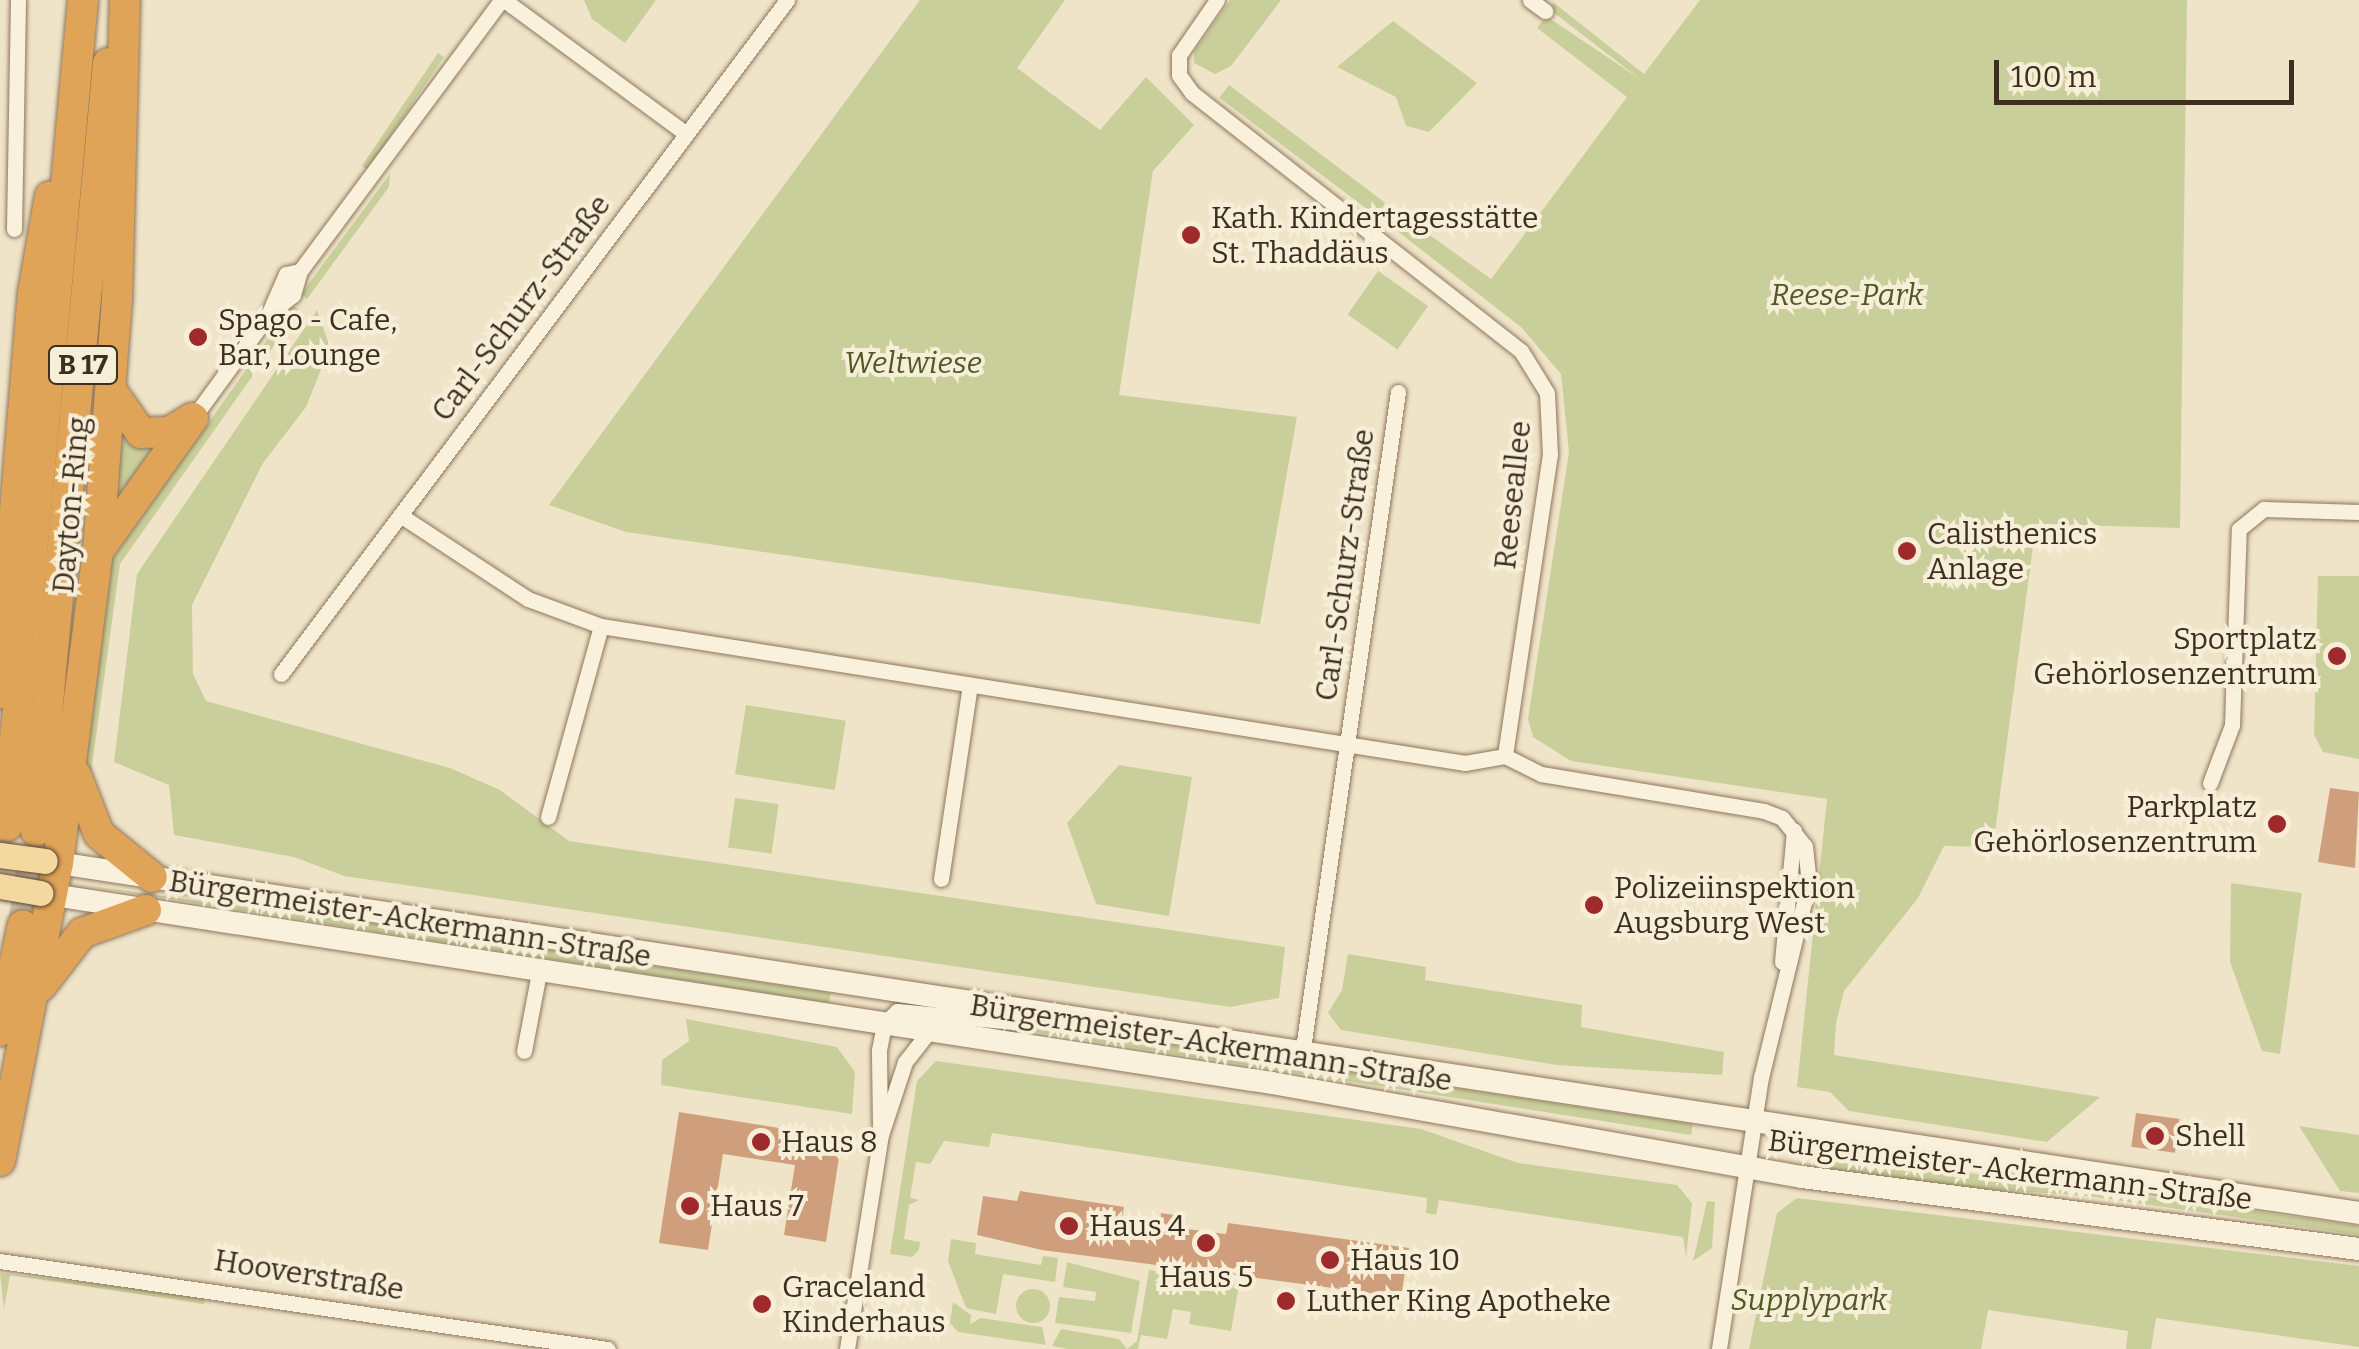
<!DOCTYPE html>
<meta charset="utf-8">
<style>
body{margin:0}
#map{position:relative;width:2359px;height:1349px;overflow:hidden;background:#f0e4c8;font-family:Bitter,serif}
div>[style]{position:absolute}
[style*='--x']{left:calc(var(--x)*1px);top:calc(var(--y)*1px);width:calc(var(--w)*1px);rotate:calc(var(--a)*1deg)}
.green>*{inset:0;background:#c9cf9b;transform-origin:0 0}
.round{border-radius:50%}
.building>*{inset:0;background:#cf9f7d;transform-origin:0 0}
.highway-tunnel>*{height:30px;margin-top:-15px;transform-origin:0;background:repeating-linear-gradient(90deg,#ccc0a6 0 30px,transparent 0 45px)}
.roads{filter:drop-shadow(0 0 2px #8d765c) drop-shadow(0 0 2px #8d765c)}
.street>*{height:15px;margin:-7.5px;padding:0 7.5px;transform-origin:7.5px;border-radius:7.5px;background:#faf1dc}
.secondary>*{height:22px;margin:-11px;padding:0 11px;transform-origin:11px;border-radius:11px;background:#faf1dc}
.highway>*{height:30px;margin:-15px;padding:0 15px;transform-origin:15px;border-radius:15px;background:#e0a458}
.bridges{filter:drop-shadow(0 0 2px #5b4430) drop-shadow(0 0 2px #5b4430)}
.primary-bridge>*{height:25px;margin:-12.5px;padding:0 12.5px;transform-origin:12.5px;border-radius:12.5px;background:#f3d9a0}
.dots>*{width:28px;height:28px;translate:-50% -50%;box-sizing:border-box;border:5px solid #f7eed8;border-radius:50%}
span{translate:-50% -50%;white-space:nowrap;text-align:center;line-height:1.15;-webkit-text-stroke:8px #f7eed8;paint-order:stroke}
.shield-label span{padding:2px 8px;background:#f7eed8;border:2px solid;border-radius:8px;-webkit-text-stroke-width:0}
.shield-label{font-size:28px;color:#3d2e20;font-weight:700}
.poi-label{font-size:30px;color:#3d2e20}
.left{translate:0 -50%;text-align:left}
.right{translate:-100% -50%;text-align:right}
.park-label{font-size:30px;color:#4d5a26;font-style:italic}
.street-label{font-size:30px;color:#3d2e20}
.scale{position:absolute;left:1994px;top:60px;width:300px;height:45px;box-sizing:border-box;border:5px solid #3d2e20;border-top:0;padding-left:12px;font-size:30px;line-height:35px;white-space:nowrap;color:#3d2e20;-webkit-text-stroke:8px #f7eed8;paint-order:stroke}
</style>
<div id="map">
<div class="green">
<div style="clip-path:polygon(584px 0,656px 0,625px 43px,592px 19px)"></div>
<div style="clip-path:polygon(920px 0,1065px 0,1017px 68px,1100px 130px,1146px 77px,1194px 125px,1153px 171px,1119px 395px,1297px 417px,1260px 624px,626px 532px,549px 505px)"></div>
<div style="clip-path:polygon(1230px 0,1281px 0,1231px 66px,1215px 74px,1194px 63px,1194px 52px)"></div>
<div style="clip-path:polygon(1700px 0,2187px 0,2180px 528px,2036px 524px,1993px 847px,1944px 846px,1918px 898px,1844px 991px,1836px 1023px,1834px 1055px,2100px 1097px,2047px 1142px,1849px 1111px,1830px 1092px,1797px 1087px,1827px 799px,1571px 761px,1533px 737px,1528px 719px,1569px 452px,1561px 374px,1521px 327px,1392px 227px,1402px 215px,1491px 279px,1627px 97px,1537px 28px,1546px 16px,1640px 79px,1549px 9px,1554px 3px,1644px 74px)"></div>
<div style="clip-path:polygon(1393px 21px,1477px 83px,1429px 132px,1406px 126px,1396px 97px,1337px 67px)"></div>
<div style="left:438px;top:53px;width:7px;height:136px;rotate:34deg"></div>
<div style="left:1229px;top:85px;width:196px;height:16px;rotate:37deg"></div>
<div style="clip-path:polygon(390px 174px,389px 187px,307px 299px,301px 294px)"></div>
<div style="left:1378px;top:271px;width:61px;height:53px;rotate:35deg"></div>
<div style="clip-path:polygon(292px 305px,299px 310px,120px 564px,90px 780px,83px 777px,109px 563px)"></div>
<div style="clip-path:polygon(317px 310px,330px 347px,306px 407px,263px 463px,192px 605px,193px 674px,206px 701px,450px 768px,500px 790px,569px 841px,1285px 947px,1279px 998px,1230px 1007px,344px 876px,294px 857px,174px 835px,169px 785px,114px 762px,137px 574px)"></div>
<div style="clip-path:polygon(118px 431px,156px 445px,114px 515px)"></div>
<div style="clip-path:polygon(2318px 576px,2359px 576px,2359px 759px,2323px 752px,2314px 735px)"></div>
<div style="left:746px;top:705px;width:101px;height:70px;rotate:9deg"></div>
<div style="clip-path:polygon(1119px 765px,1192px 777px,1169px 916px,1096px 904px,1067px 823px)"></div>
<div style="left:735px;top:798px;width:44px;height:50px;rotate:8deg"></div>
<div style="clip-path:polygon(2231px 883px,2302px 893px,2280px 1054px,2262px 1051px,2230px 962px)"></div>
<div style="clip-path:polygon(88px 886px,376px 924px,831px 993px,829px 1003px)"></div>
<div style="clip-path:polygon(1348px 954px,1426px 967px,1425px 980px,1582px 1005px,1581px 1027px,1724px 1052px,1722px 1075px,1557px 1065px,1341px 1030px,1328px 1013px,1342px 990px)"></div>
<div style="clip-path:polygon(933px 1016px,1202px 1050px,1693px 1124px,1691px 1135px)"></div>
<div style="clip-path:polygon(686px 1019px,837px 1047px,855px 1072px,852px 1114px,661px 1085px,662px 1060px,689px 1041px)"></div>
<div style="clip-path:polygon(936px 1061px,1421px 1129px,1518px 1163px,1677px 1185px,1692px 1203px,1686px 1257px,1683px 1237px,1439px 1200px,1436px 1215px,1426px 1213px,1427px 1198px,992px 1133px,989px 1147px,944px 1141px,930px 1164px,916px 1162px,910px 1198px,919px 1200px,909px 1205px,904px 1239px,920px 1242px,919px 1250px,912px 1257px,890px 1254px,917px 1081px)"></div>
<div style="clip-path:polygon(2299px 1126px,2359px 1135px,2359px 1193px,2340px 1191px)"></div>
<div style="clip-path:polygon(1819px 1153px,2304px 1218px,2359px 1226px,2359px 1235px,2088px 1196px,1915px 1184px,1817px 1167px)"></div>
<div style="clip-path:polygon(1797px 1198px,2359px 1266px,2359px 1347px,2156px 1318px,2151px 1349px,2126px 1349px,2128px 1331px,1988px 1310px,1981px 1349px,1749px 1349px,1777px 1213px)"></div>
<div style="clip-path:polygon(1707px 1201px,1715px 1202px,1712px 1248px,1693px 1261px)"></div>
<div style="clip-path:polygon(951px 1239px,976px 1243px,975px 1254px,1041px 1265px,1043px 1256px,1058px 1258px,1055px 1282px,1003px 1274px,996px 1314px,966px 1308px,948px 1261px)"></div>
<div style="clip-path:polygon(1067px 1262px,1140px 1281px,1131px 1333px,1055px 1323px,1059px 1297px,1095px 1301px,1096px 1292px,1063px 1287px)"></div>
<div style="clip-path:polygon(1149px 1270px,1239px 1285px,1231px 1331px,1189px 1324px,1191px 1312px,1173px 1309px,1167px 1339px,1141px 1335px,1138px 1349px,1068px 1349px,1052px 1346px,1061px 1329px,1119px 1339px,1127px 1349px,1137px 1341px)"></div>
<div style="clip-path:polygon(0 1273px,205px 1296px,204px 1304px,10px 1275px,4px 1309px)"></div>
<div class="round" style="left:1016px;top:1289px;width:34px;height:34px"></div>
<div style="clip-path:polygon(953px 1302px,971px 1315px,970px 1324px,981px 1318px,1042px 1327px,1046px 1345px,958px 1332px,950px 1323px)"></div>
</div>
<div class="building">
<div style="clip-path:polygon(2330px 788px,2359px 792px,2355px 868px,2318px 862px)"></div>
<div style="clip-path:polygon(679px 1112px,842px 1138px,826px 1242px,784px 1235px,795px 1165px,723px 1154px,708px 1250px,659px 1243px)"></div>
<div style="left:2136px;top:1113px;width:44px;height:34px;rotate:8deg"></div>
<div style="clip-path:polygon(1020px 1191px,1124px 1207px,1122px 1218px,1160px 1224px,1161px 1213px,1180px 1216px,1179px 1228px,1226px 1234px,1228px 1223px,1409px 1248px,1401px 1297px,1042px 1250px,977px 1235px,983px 1196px,1017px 1201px)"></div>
</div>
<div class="highway-tunnel">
<div style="--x:23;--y:925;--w:92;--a:-81.9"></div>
</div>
<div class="roads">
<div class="street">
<div style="--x:504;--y:0;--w:225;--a:36.3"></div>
<div style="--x:1217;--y:0;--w:67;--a:124.6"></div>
<div style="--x:1179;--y:55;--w:20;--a:90"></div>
<div style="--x:1179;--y:75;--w:22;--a:54"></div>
<div style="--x:1192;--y:93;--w:418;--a:38.1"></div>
<div style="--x:1521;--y:351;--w:49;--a:58.2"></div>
<div style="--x:1547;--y:393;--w:61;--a:87.2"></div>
<div style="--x:1550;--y:454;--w:305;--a:98.5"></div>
<div style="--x:1505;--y:756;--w:40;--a:26.6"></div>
<div style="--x:1541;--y:774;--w:226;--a:9.4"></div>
<div style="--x:1764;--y:811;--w:19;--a:21"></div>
<div style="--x:1782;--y:818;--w:36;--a:51"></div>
<div style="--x:1805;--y:846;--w:36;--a:84"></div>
<div style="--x:1809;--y:882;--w:201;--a:103.8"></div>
<div style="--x:1761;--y:1077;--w:275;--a:98.8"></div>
<div style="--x:1530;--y:0;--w:19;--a:36"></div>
<div style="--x:14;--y:229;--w:229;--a:-89"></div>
<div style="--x:268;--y:315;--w:45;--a:-66.3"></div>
<div style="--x:286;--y:274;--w:14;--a:-12"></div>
<div style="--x:193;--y:418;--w:127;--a:-53.9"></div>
<div style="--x:268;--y:315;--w:32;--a:-39"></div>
<div style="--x:293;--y:295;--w:25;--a:-74"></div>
<div style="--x:300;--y:271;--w:337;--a:-53.4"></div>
<div style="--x:400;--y:515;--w:153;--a:33.3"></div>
<div style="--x:528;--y:599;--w:78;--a:20.3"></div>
<div style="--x:601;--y:626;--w:875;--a:9.01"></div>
<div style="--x:1465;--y:763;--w:41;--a:-9.9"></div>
<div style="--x:281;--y:674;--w:843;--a:-53.1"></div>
<div style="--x:2210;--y:783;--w:62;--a:-69.2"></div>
<div style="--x:2232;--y:725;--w:196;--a:-88"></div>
<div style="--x:2239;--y:529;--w:32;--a:-39"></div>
<div style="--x:2264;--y:509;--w:95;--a:1.8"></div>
<div style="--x:548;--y:817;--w:198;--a:-74.5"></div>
<div style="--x:941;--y:879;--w:195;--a:-81.5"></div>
<div style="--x:1782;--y:962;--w:132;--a:-84.8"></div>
<div style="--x:524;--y:1051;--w:80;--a:-79.2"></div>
<div style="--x:1302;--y:1055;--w:670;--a:-81.76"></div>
<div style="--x:880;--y:1126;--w:76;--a:-90.8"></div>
<div style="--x:879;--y:1050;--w:26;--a:-79"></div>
<div style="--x:884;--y:1024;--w:18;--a:-45"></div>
<div style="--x:897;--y:1011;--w:127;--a:5.4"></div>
<div style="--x:1023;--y:1023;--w:18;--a:-29"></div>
<div style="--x:0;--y:1261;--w:614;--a:8.24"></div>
<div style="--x:847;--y:1349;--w:217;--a:-81"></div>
<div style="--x:881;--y:1135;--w:77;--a:-71.8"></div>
<div style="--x:905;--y:1062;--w:39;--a:-52"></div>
</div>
<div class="secondary">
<div style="--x:58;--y:863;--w:2327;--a:8.65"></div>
<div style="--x:53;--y:895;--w:1233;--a:8.77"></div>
<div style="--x:1272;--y:1083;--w:538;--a:10.06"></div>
<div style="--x:1802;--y:1177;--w:562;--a:7.37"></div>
</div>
<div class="highway">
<div style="--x:111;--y:390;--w:52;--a:55.1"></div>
<div style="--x:141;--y:433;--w:28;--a:-2"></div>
<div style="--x:169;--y:432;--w:26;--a:-31"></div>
<div style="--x:99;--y:550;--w:162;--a:-54.5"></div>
<div style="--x:0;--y:693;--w:401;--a:-85.3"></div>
<div style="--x:33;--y:293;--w:98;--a:-80.1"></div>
<div style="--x:76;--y:775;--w:63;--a:68.7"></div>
<div style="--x:99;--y:834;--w:68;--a:39.1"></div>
<div style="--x:7;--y:826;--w:829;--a:-84.74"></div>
<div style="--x:36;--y:831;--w:771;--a:-84.64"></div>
<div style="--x:41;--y:986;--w:67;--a:-52.3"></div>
<div style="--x:82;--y:933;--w:68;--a:-19.8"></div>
<div style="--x:0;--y:1031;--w:108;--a:-77.8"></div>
<div style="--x:0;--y:1161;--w:304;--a:-79"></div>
<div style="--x:58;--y:863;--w:315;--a:-82.7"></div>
<div style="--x:98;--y:551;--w:252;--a:-85.7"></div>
<div style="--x:117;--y:300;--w:300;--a:-88.5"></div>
</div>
</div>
<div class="bridges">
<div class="primary-bridge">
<div style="--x:0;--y:855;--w:45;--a:7.6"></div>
<div style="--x:0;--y:886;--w:41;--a:9.9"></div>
</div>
</div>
<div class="dots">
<div style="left:1191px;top:235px;background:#9e2a2b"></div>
<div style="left:198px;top:337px;background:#9e2a2b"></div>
<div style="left:1907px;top:551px;background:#9e2a2b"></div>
<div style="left:2337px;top:656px;background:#9e2a2b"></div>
<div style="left:2277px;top:824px;background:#9e2a2b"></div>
<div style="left:1594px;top:905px;background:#9e2a2b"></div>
<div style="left:2155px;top:1136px;background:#9e2a2b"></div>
<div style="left:761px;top:1142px;background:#9e2a2b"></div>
<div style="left:690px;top:1206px;background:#9e2a2b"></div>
<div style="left:1069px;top:1226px;background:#9e2a2b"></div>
<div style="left:1206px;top:1243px;background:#9e2a2b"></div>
<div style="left:1330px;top:1260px;background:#9e2a2b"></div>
<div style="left:1286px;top:1301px;background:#9e2a2b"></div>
<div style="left:762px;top:1304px;background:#9e2a2b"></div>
</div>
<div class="shield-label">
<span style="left:83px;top:365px">B 17</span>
</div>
<div class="poi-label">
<span class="left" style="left:1211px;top:235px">Kath. Kindertagesstätte<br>St. Thaddäus</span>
<span class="left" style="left:218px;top:337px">Spago - Cafe,<br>Bar, Lounge</span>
<span class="left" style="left:1927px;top:551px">Calisthenics<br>Anlage</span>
<span class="right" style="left:2317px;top:656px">Sportplatz<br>Gehörlosenzentrum</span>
<span class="right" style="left:2257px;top:824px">Parkplatz<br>Gehörlosenzentrum</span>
<span class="left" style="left:1614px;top:905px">Polizeiinspektion<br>Augsburg West</span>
<span class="left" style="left:2175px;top:1136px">Shell</span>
<span class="left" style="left:781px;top:1142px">Haus 8</span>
<span class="left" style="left:710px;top:1206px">Haus 7</span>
<span class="left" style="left:1089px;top:1226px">Haus 4</span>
<span class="left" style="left:1350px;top:1260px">Haus 10</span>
<span style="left:1206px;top:1277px">Haus 5</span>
<span class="left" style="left:782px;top:1304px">Graceland<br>Kinderhaus</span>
<span class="left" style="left:1306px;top:1301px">Luther King Apotheke</span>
</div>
<div class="park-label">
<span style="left:1847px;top:295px">Reese-Park</span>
<span style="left:913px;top:363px">Weltwiese</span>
<span style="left:1809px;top:1300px">Supplypark</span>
</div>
<div class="street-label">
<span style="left:521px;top:308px;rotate:-53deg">Carl-Schurz-Straße</span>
<span style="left:1513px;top:495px;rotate:-84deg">Reeseallee</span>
<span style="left:71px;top:505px;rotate:-85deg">Dayton-Ring</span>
<span style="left:1345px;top:565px;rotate:-82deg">Carl-Schurz-Straße</span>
<span style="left:410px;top:919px;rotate:9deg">Bürgermeister-Ackermann-Straße</span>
<span style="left:1211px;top:1043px;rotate:9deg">Bürgermeister-Ackermann-Straße</span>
<span style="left:2010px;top:1170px;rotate:7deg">Bürgermeister-Ackermann-Straße</span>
<span style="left:309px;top:1275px;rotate:9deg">Hooverstraße</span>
</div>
<div class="scale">100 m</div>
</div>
